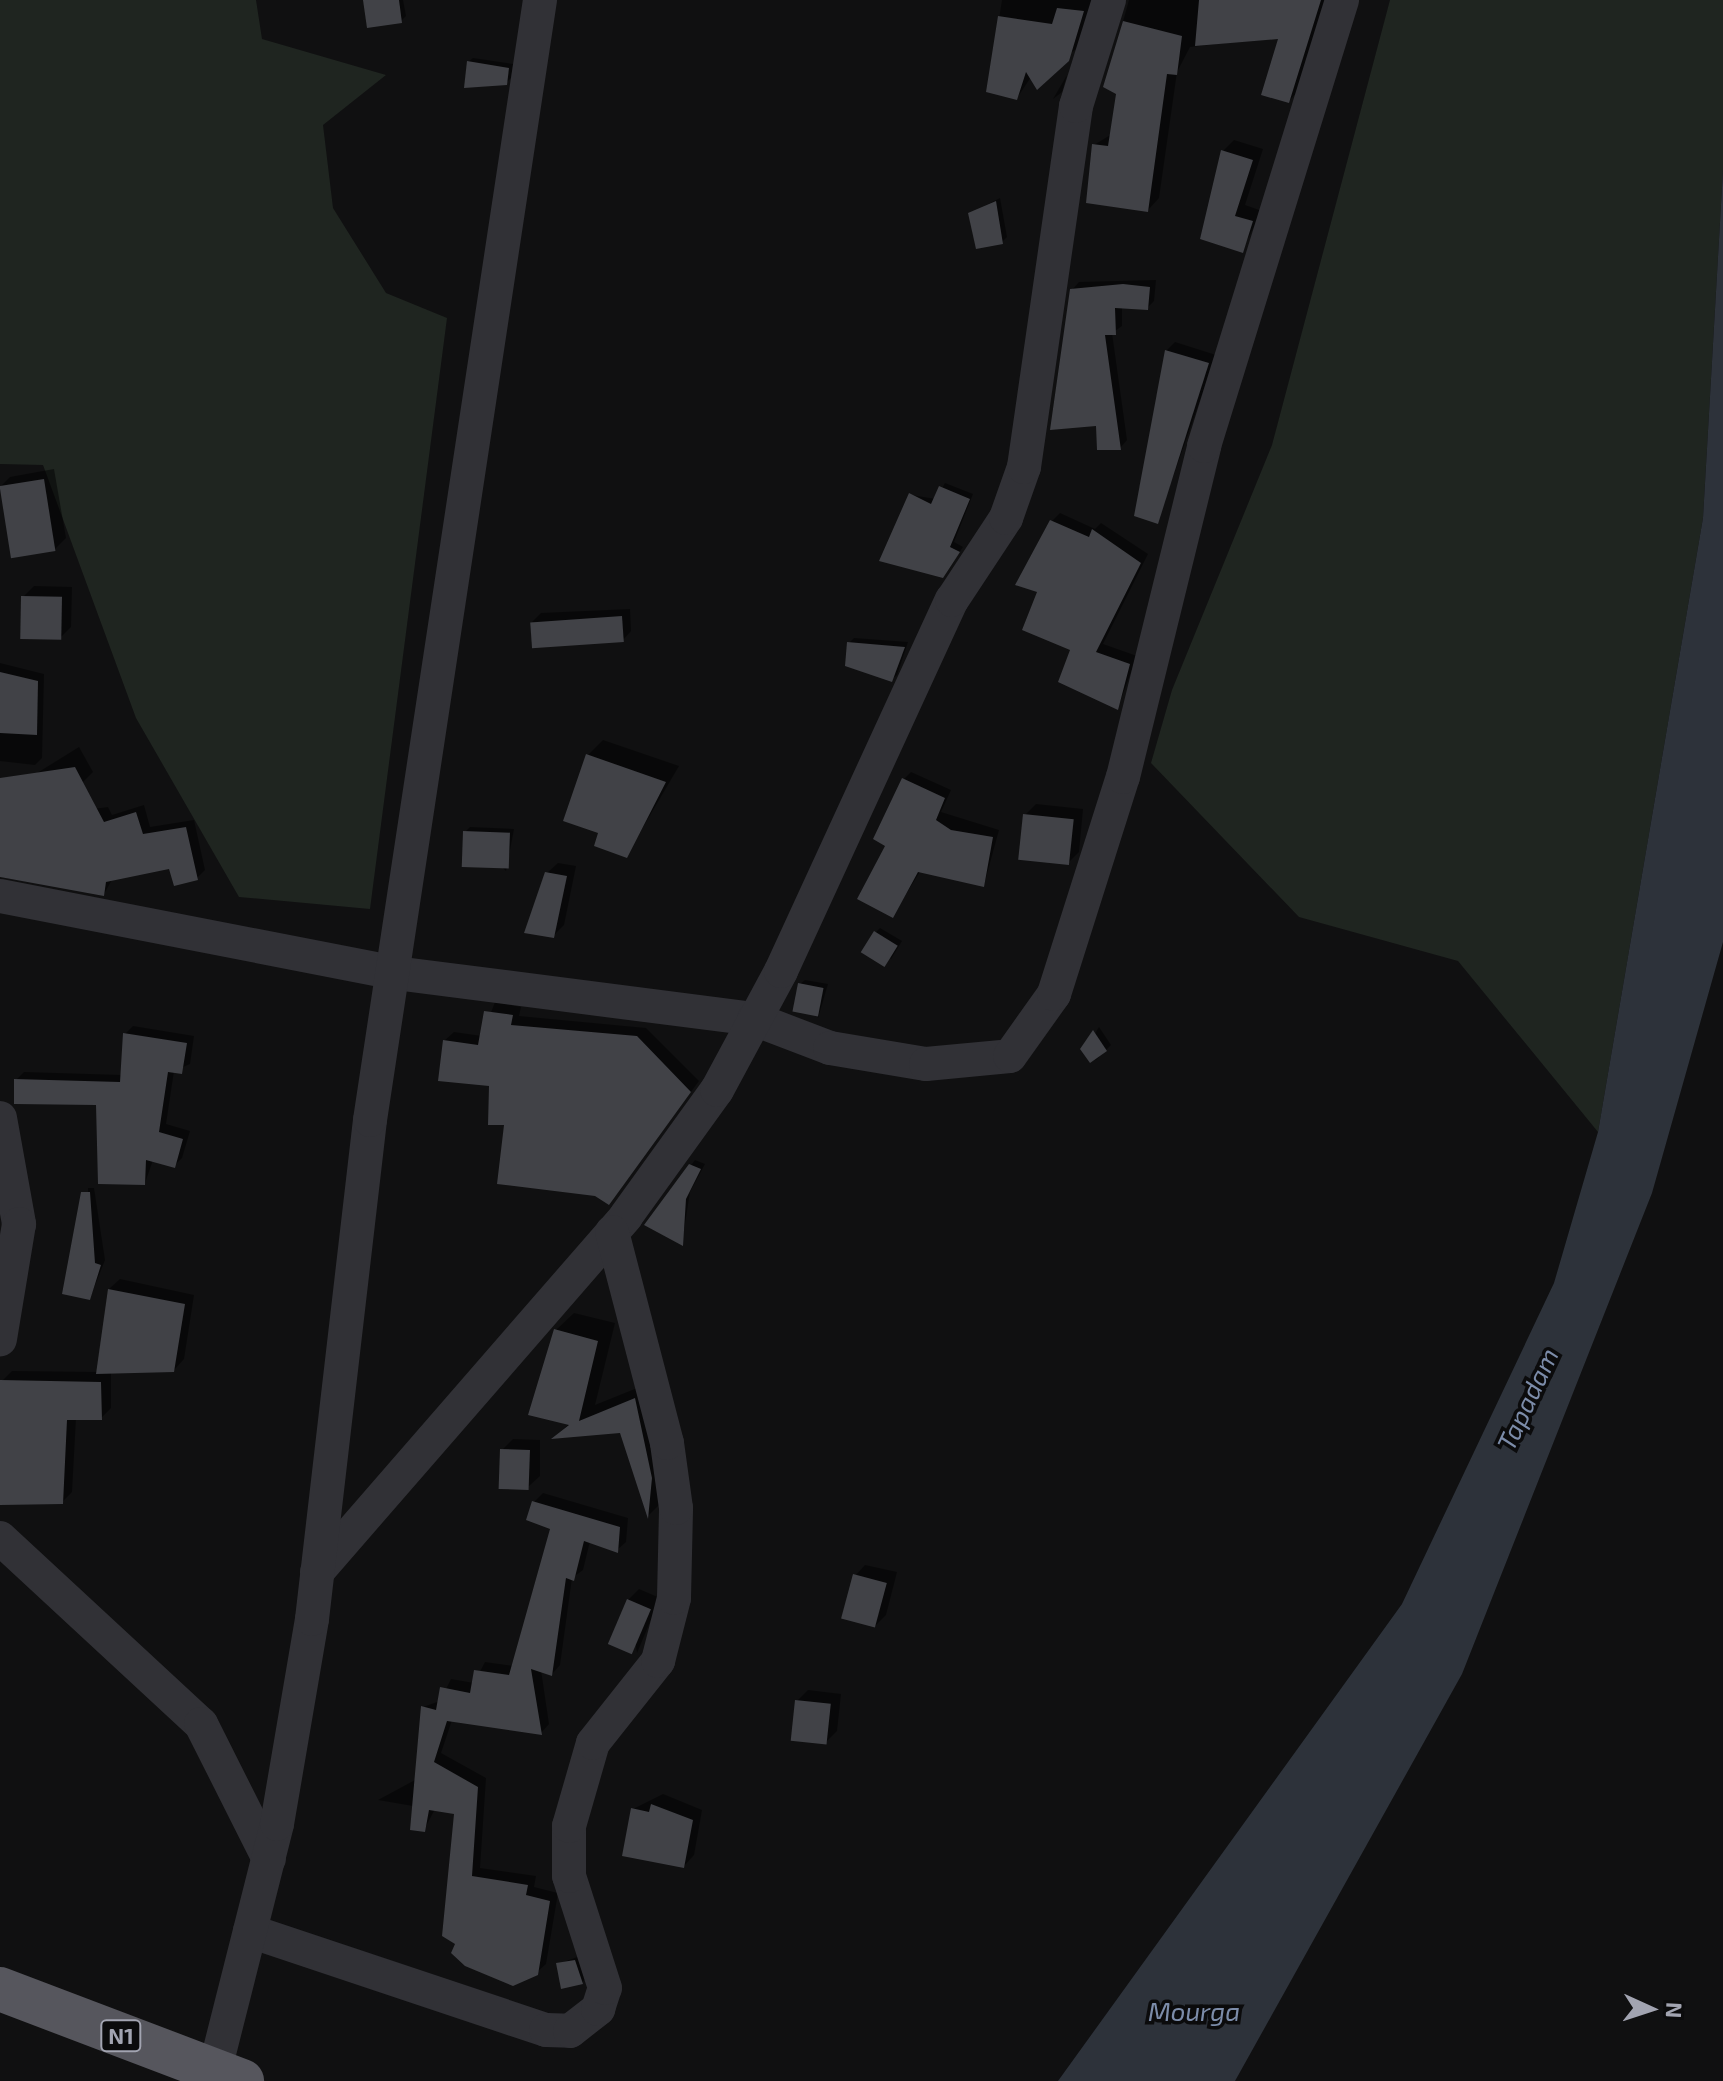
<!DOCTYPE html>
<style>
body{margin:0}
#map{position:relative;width:1723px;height:2081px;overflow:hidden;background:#101011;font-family:"Exo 2",sans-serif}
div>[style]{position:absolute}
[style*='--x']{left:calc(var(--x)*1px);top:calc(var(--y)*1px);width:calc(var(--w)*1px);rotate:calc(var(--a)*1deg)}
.green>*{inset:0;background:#1f2520}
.water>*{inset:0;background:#2d323a}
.shadow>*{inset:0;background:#0007}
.building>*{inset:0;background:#414247;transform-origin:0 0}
.minor>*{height:34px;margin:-17px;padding:0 17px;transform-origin:17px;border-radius:17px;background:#313136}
.trunk>*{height:44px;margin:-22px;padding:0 22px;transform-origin:22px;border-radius:22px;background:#56565d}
span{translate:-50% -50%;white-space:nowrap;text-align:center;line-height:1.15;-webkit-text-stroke:7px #0b0b0c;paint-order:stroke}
.shield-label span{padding:2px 6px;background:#0b0b0c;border:2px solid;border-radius:6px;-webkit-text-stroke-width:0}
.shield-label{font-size:22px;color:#a2a4b1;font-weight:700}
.water-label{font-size:26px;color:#7c8ca9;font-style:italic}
.north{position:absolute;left:1611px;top:1969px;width:80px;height:80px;-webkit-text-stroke:6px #0b0b0c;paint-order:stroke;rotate:93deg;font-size:22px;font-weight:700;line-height:32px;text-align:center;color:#a2a4b1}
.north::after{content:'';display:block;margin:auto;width:28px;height:36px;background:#a2a4b1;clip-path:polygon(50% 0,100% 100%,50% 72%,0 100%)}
</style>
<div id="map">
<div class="green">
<div style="clip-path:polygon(0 0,256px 0,262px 39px,386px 75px,323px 125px,333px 208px,386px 293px,447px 318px,370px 909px,239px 897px,136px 718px,43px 465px,0 464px)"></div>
<div style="clip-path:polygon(1390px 0,1723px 0,1723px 170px,1703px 518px,1598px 1132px,1458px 961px,1299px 917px,1151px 763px,1172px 690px,1272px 445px)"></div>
</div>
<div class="water">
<div style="clip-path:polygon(1723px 170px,1723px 942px,1652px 1193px,1462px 1674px,1235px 2081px,1058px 2081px,1402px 1604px,1554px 1283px,1598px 1132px,1703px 518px)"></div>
</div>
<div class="shadow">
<div style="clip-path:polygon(368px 0,403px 0,406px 16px,401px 21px)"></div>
<div style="clip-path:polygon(1002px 0,1096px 0,1080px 47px,1031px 77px,1017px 98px,988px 90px)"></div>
<div style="clip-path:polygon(1129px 0,1332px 0,1300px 89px,1289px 101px,1280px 37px,1190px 47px,1177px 72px,1159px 198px,1148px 210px,1094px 145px,1112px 134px,1118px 93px,1105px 86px)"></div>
<div style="clip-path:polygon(473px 58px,513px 64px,511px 78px,506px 83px,468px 62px)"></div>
<div style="clip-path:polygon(1067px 75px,1062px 92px,1053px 99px)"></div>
<div style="clip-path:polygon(1234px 140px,1263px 149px,1245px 205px,1262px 211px,1242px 250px,1202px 237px,1223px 151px)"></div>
<div style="clip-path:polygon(1000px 198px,1007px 237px,1002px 242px,971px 213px)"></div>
<div style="clip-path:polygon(1156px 280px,1154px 301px,1147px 308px,1122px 306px,1122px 326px,1112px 333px,1127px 440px,1120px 448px,1098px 424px,1072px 290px,1079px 282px)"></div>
<div style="clip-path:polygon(1175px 342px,1216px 355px,1157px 522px,1166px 351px)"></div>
<div style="clip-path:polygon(54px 469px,66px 538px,55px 549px,15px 556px,0 487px,10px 477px)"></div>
<div style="clip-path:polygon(945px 483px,973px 494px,954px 542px,963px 547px,947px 570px,911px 495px,936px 499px)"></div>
<div style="clip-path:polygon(1060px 513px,1095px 529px,1101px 523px,1148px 554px,1103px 644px,1137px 656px,1118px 707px,1040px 591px,1051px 522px)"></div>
<div style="clip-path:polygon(34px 586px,72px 587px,71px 627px,61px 637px,23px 597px)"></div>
<div style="clip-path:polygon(630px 609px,631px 631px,623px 640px,532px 622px,541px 613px)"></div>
<div style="clip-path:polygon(854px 638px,908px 642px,897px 675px,892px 679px,849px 643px)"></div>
<div style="clip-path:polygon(0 663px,44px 674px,42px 758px,35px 765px,0 761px)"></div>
<div style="clip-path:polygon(603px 740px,679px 766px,626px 856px,600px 832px,588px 755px)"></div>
<div style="clip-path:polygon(79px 747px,93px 772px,83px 782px,21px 783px)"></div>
<div style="clip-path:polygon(911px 772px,951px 790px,941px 812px,999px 830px,984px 885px,921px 870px,893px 915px,904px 779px)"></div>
<div style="clip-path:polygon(1036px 804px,1083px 809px,1079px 852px,1068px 863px,1025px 815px)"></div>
<div style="clip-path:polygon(144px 805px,150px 827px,194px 820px,205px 870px,197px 878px,171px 867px,113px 878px,104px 894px,0 877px,0 822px,108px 807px,112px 815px)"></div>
<div style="clip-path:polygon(470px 827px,514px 829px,506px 871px,465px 832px)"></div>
<div style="clip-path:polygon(558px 863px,576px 866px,564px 925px,553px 936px,547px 873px)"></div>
<div style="clip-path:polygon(880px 928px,902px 941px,891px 959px,875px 933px)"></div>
<div style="clip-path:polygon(805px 980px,828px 984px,818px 1018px,800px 984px)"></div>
<div style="clip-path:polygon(495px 1002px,521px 1007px,519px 1016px,646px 1028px,699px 1081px,609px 1202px,506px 1123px,491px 1084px,444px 1041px,454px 1032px,482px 1036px)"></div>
<div style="clip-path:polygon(133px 1026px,194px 1036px,190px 1064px,174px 1071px,166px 1124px,190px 1131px,182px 1158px,174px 1166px,153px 1160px,145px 1183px,98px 1103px,16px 1080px,24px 1072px,122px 1075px,125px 1034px)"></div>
<div style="clip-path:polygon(1099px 1027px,1111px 1045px,1096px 1060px,1083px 1053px)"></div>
<div style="clip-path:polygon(695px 1160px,705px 1164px,690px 1192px,682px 1243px,647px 1225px)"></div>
<div style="clip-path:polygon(88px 1188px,94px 1188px,105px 1260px,90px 1298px)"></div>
<div style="clip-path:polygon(120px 1279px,194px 1295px,184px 1359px,174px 1370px,111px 1371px,111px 1408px,101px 1418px,76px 1418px,72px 1492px,62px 1502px,2px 1381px,12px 1371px,98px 1372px,109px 1289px)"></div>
<div style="clip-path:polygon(574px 1313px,615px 1323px,595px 1405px,652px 1382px,665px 1499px,649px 1515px,621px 1430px,556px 1436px,570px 1423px,556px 1330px)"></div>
<div style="clip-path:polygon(513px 1439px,540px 1440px,540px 1476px,529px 1486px,502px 1450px)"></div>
<div style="clip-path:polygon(543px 1493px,628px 1518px,626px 1542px,617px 1550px,590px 1541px,583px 1570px,572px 1578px,560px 1665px,552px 1674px,541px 1670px,549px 1724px,541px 1733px,452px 1720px,441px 1753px,486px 1778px,480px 1868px,536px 1876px,534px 1887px,558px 1893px,546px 1964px,536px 1973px,458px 1943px,456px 1813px,435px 1809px,424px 1830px,413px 1806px,378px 1800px,415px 1780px,423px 1707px,440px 1701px,451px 1679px,474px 1683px,485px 1662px,514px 1666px,552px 1527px,534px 1502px)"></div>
<div style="clip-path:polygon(865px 1565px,897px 1572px,886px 1615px,875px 1626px,855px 1576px)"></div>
<div style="clip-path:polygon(639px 1589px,660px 1598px,637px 1653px,628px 1600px)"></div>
<div style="clip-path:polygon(808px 1690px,841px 1694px,837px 1731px,826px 1742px,797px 1701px)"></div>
<div style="clip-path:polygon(663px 1794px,702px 1810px,694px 1855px,684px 1866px,633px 1809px)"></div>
<div style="clip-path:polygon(580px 1956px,587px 1978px,582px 1982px,558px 1964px)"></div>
</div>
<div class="building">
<div style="clip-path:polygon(363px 0,399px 0,402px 23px,367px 28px)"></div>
<div style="clip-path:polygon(1199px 0,1321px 0,1289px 103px,1261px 95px,1278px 39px,1195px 46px)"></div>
<div style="clip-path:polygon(1057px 8px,1084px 11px,1069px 61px,1037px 90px,1026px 72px,1017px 100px,986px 92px,998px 16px,1052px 24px)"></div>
<div style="clip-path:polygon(1123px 21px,1182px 36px,1177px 75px,1167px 74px,1148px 212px,1086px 203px,1092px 144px,1108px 146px,1116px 94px,1103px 87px)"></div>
<div style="clip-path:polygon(467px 61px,509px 68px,507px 85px,464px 88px)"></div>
<div style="clip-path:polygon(1221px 150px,1253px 160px,1235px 216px,1253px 221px,1243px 253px,1200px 239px)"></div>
<div style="clip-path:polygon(996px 201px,1003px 244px,976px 249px,968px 213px)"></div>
<div style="clip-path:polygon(1123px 284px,1150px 287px,1148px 310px,1115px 308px,1116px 335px,1105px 335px,1121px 450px,1097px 450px,1096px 426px,1050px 430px,1070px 289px)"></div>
<div style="clip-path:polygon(1165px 350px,1209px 363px,1158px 524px,1134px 516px)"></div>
<div style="left:44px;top:479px;width:73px;height:45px;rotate:81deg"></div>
<div style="clip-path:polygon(939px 486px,970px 499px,950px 547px,960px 552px,943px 578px,879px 561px,909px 493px,931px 504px)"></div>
<div style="clip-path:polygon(1050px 520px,1089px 537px,1092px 529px,1141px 563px,1096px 652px,1130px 664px,1118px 710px,1058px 682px,1070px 650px,1022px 630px,1037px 592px,1015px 585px)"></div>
<div style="left:21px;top:596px;width:41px;height:43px;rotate:1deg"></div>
<div style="left:622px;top:616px;width:26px;height:92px;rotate:86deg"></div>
<div style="clip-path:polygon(847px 642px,905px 647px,892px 682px,845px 666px)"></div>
<div style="clip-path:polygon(0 672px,38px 681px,37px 735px,0 733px)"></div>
<div style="clip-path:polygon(586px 754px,666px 782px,627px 858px,594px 846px,598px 833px,563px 821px)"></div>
<div style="clip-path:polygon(75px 767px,104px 822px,136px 812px,143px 834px,186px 827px,198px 880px,174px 886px,169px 869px,106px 882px,104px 896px,0 877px,0 778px)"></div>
<div style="clip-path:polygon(902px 778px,945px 798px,936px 820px,951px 830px,993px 837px,984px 887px,918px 872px,893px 918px,857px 899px,885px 846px,873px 839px)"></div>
<div style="left:1023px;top:814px;width:51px;height:46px;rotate:6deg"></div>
<div style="left:463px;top:831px;width:47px;height:36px;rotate:2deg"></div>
<div style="clip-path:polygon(545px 872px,567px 876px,554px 938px,524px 933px)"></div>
<div style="left:874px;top:931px;width:28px;height:25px;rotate:32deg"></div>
<div style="left:798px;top:983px;width:26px;height:29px;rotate:11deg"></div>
<div style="clip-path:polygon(484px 1011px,513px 1015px,511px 1025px,637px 1036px,691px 1092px,609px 1205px,595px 1196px,497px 1184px,504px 1125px,488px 1125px,489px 1086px,438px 1081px,443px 1040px,478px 1045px)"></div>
<div style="clip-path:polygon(1093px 1030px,1107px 1051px,1090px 1063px,1080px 1049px)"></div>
<div style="clip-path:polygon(123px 1033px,187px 1043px,182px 1074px,168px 1072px,159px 1132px,183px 1139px,175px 1168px,146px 1160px,145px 1185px,98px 1184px,96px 1105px,14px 1104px,14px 1079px,120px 1082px)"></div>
<div style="clip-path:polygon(689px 1164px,701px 1169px,686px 1199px,683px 1246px,644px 1225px)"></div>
<div style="clip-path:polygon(81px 1192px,90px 1192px,95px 1263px,101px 1265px,90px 1300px,62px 1294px)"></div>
<div style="clip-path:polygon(108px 1289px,185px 1304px,174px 1372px,96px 1374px)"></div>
<div style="clip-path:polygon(554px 1329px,598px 1341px,579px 1421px,635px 1398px,652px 1478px,648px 1519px,620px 1433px,551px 1439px,569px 1425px,528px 1415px)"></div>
<div style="clip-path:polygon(0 1380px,101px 1382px,102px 1420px,67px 1420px,63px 1504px,0 1505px)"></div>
<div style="left:500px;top:1449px;width:30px;height:40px;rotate:2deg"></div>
<div style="clip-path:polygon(532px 1501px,620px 1527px,618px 1553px,584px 1541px,574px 1581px,566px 1578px,552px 1676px,531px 1669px,542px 1735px,447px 1721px,434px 1762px,478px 1787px,472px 1876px,528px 1885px,526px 1895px,550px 1901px,538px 1975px,513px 1986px,465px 1966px,451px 1953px,455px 1944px,442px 1936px,454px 1814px,429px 1810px,425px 1832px,410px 1830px,421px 1706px,436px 1710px,440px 1687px,470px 1693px,474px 1670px,509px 1675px,550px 1529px,526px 1520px)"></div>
<div style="left:853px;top:1574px;width:35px;height:46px;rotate:15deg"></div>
<div style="left:627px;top:1599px;width:26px;height:49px;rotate:23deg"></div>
<div style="left:795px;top:1700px;width:36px;height:41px;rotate:6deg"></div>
<div style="clip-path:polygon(651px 1804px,693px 1820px,684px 1868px,622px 1856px,631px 1808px,649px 1812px)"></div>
<div style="clip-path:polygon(575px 1960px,583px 1984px,561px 1989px,556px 1963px)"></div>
</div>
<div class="minor">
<div style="--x:0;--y:896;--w:402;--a:11"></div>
<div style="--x:395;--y:973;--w:362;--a:7.3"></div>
<div style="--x:754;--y:1019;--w:81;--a:20.9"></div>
<div style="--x:830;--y:1048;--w:97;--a:9.5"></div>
<div style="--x:926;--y:1064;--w:84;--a:-5.4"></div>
<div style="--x:1010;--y:1056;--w:76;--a:-54.6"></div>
<div style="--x:1054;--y:994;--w:228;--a:-72.4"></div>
<div style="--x:1123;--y:777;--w:341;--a:-76.2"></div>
<div style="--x:1204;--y:446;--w:467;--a:-72.8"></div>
<div style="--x:0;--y:1118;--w:108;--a:79.8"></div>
<div style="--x:19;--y:1224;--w:117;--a:99.4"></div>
<div style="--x:0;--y:1538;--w:274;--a:42.8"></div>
<div style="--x:201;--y:1724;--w:151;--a:63.3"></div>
<div style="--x:317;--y:1572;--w:471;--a:-49"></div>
<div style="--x:626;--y:1216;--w:155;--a:-54.2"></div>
<div style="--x:717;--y:1090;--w:135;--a:-61.7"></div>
<div style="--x:781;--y:971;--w:409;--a:-65.3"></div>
<div style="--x:952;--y:600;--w:98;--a:-56.6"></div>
<div style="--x:1006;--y:518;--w:54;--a:-70.6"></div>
<div style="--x:1024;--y:467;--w:365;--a:-81.8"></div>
<div style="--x:1076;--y:106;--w:111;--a:-72.7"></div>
<div style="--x:250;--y:1931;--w:312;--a:18.5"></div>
<div style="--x:546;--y:2030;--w:24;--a:2"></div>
<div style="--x:570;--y:2031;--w:36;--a:-38"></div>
<div style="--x:598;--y:2009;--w:22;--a:-72"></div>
<div style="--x:605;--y:1988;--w:118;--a:-107.8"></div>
<div style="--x:569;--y:1876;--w:50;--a:-90"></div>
<div style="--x:569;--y:1826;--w:86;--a:-73.9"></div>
<div style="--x:593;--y:1743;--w:105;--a:-51.6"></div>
<div style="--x:658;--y:1661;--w:65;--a:-75.7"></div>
<div style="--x:674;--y:1598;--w:90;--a:-88.7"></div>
<div style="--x:676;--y:1508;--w:66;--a:-97.9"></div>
<div style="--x:667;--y:1443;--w:218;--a:-104.6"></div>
<div style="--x:212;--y:2081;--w:265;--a:-75.8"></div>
<div style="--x:277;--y:1824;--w:208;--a:-80.3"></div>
<div style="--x:312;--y:1619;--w:502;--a:-83.37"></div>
<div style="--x:370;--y:1120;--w:1133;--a:-81.37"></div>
</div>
<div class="trunk">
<div style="--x:0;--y:1989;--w:259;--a:20.8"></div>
</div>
<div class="shield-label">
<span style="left:121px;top:2036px">N1</span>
</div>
<div class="water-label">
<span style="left:1527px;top:1399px;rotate:-65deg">Tapadam</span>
<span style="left:1194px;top:2011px">Mourga</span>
</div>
<div class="north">N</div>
</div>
